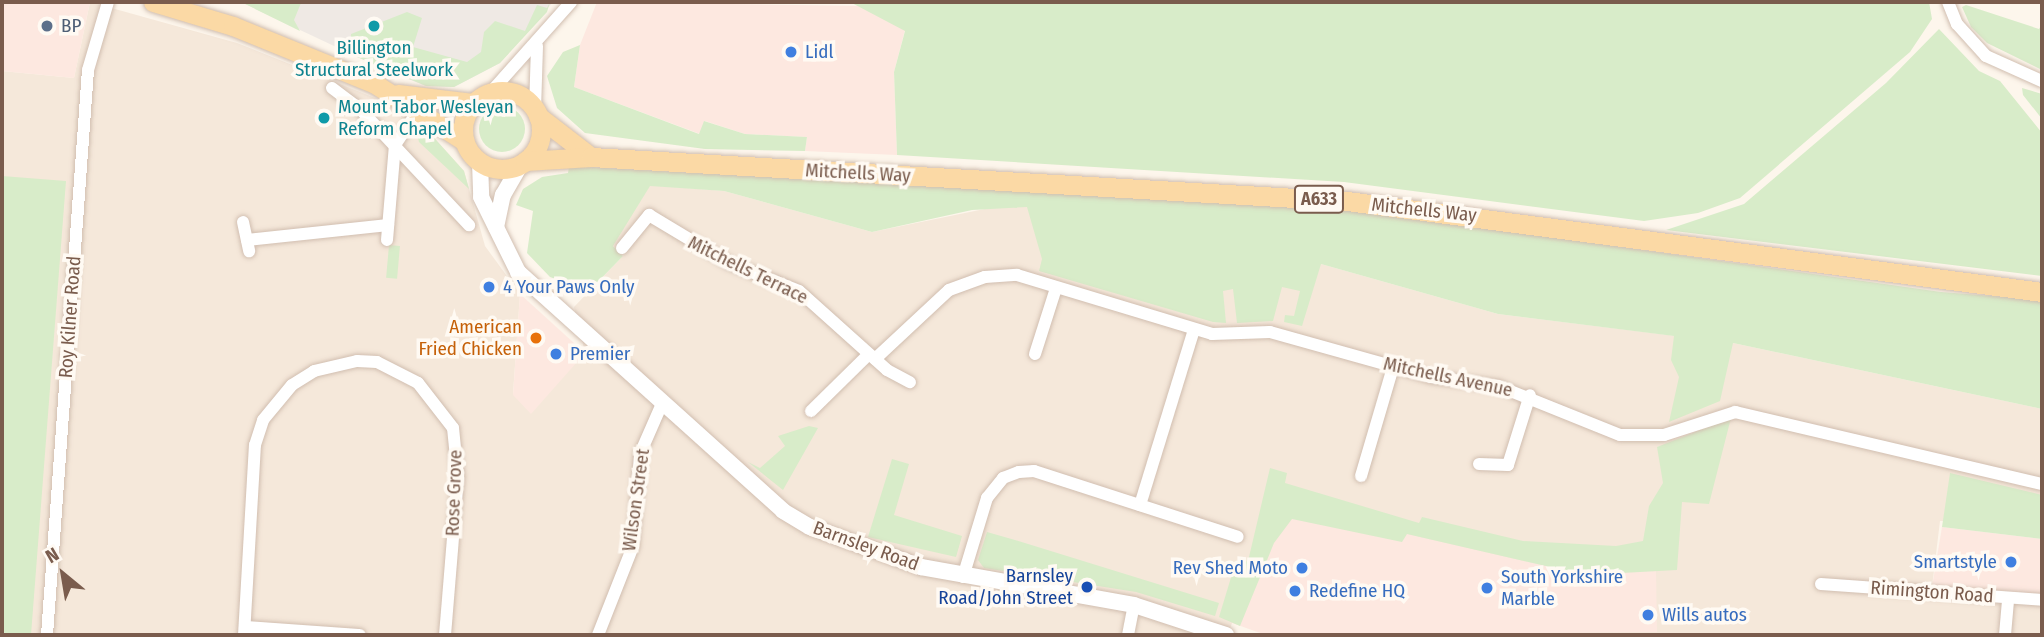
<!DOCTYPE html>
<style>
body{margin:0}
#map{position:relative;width:2044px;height:637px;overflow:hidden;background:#fdf6ec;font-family:"Fira Sans Condensed",sans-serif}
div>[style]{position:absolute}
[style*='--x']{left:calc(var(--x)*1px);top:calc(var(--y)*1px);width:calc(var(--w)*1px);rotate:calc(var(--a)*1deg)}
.residential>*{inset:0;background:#f5e8da}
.commercial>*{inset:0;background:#fde8e0}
.industrial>*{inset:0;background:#efe9e4}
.green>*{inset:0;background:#d8ecc9;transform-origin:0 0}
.round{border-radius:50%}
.roads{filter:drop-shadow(0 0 2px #d1beb0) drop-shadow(0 0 2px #d1beb0)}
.minor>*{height:12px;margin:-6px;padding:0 6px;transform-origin:6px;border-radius:6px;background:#fff}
.tertiary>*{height:16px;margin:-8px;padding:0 8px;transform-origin:8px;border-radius:8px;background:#fff}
.primary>*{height:19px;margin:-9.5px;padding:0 9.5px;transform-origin:9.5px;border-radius:9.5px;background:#fbd9a5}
.primary>.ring{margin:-9.5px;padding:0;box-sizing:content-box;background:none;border:19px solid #fbd9a5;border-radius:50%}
.dots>*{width:19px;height:19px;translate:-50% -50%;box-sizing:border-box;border:4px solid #fffaf3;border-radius:50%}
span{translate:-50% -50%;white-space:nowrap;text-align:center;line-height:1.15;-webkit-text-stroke:7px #fffaf3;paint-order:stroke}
.shield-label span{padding:2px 5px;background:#fffaf3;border:2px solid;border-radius:5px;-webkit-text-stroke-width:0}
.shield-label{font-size:18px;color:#7a5c4d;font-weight:700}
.service-label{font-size:19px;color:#4e5e75}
.left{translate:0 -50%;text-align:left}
.culture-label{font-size:19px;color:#0d838f}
.shop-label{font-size:19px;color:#366cbe}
.right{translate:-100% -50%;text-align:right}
.street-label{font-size:19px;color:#7a5c4d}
.food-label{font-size:19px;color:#c56008}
.transit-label{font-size:19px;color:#164399}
.frame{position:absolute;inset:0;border:4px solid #7a5c4d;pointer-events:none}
.north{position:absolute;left:28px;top:539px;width:70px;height:70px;-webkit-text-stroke:5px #fffaf3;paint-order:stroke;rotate:330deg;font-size:19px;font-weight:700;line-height:28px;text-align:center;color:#7a5c4d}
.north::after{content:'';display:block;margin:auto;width:24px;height:32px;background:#7a5c4d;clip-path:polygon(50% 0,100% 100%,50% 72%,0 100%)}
</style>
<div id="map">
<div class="residential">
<div style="clip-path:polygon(90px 2px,237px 43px,395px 106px,428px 131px,464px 171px,485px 246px,520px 294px,513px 394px,585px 353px,574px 307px,623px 256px,597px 230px,612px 182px,724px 191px,872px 232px,1004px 205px,1241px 220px,1321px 264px,1498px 314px,1733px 343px,2042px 409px,2042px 522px,1940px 521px,1932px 587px,2042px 594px,2042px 635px,1593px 635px,1232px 623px,1228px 635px,2px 635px,2px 71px,74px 78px)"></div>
</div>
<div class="commercial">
<div style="clip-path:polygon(2px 2px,90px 2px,74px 78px,2px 71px)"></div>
<div style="clip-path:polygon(597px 2px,862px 6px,905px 30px,894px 72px,897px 155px,805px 151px,807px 137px,745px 134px,705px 121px,700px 134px,574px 87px,580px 45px)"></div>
<div style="clip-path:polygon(520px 294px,585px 353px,531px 414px,513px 395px)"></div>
<div style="clip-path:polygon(1273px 503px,1546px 566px,1656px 570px,1657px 632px,1266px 635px,1232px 623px)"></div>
<div style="clip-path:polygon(1942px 527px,2042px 539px,2042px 594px,1932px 587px)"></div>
</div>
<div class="industrial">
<div style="clip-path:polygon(241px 2px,553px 2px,500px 63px,454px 87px,426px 86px,385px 70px)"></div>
</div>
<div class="green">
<div style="clip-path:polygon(241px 2px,313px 2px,301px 3px,294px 20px,300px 31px)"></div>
<div style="clip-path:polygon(550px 2px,547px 12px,500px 63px,454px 87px,426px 86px,350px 54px,351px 34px,407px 12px,422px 18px,413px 47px,467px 62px,481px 52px,484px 32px,495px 21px,525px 31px,537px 5px,547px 8px)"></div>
<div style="clip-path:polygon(850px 2px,1929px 2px,1932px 19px,1910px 52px,1740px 198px,1698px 213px,1644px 221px,1344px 182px,897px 155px,894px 72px,905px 31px)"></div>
<div style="clip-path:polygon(1966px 5px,2039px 29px,2042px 24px,2042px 70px,1987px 43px,1971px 27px,1962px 7px)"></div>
<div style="clip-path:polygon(1939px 29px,1979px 71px,2000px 81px,2042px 133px,2042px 276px,1666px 230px,1744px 204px,1886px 83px)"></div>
<div style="clip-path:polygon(580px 45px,574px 87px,699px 134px,704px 121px,745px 134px,807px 137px,805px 151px,705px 149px,585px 133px,557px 108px,547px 76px,563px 52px)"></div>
<div style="clip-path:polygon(2022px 88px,2042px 94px,2042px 119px,2023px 95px)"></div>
<div class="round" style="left:479px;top:106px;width:46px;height:46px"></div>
<div style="clip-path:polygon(428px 131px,464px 171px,469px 189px,419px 142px,417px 134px)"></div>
<div style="clip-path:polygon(569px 166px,1352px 209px,1941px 292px,2042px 300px,2042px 409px,1733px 343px,1720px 401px,1669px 422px,1679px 377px,1671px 360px,1674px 336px,1498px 314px,1321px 264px,1302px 326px,1284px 322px,1285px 315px,1294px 316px,1300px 291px,1282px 287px,1273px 321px,1237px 323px,1233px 289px,1223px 291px,1226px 323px,1213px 322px,1039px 271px,1042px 259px,1027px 207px,972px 210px,872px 232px,724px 191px,650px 186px,613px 246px,623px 256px,589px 291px,550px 277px,527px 253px,533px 211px,516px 205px,523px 189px,542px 177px,568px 173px)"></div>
<div style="clip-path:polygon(2px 176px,66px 181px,31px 635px,2px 635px)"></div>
<div style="left:389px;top:245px;width:11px;height:33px;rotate:5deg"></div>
<div style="clip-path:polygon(1731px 418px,1709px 504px,1682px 502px,1677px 570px,1566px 576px,1546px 566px,1407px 534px,1402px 542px,1292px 519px,1274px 543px,1240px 626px,1219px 617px,1236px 561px,1245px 564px,1249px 557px,1270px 468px,1287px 473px,1285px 483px,1419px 523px,1422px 517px,1523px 541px,1616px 546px,1643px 541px,1649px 506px,1663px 483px,1657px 447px)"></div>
<div style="clip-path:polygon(809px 426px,818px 428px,783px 490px,748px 462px,760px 468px,785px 446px,778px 436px)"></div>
<div style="clip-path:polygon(892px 459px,909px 464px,894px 515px,962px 536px,956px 557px,868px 537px)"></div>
<div style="clip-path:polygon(1950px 473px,2042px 495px,2042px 539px,1942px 527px)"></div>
<div style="clip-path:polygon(987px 532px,1015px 540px,1219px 603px,1215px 616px,1136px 592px,984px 568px,978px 560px)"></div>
</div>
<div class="roads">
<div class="minor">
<div style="--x:1948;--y:2;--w:24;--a:68"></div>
<div style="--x:1957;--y:24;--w:43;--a:47.8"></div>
<div style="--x:1986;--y:56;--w:61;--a:24.1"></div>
<div style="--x:332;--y:88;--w:34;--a:37"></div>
<div style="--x:359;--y:108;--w:161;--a:46.8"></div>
<div style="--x:490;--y:93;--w:122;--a:-48.3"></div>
<div style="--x:535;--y:110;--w:64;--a:-88.2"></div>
<div style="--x:243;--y:222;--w:30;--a:78"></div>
<div style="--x:247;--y:240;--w:142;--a:-6.1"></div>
<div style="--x:387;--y:240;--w:95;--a:-85.2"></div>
<div style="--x:395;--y:145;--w:40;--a:-56"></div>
<div style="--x:622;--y:248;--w:43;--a:-50.7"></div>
<div style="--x:649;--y:215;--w:93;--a:31"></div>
<div style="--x:729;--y:263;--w:75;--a:21.8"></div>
<div style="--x:799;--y:291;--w:118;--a:41.9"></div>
<div style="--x:887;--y:370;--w:26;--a:28"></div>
<div style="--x:1035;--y:354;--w:69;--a:-72.3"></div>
<div style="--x:875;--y:359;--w:101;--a:-43"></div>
<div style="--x:949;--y:290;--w:38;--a:-20"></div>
<div style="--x:985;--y:277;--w:32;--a:-4"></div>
<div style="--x:1017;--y:275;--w:204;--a:16.8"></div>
<div style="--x:1212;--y:334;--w:58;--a:-2"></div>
<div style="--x:1270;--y:332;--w:167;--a:15.6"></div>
<div style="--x:1431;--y:377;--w:68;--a:7.7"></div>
<div style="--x:1498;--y:386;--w:131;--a:21.9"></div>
<div style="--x:1620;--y:435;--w:44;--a:0"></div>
<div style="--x:1664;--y:435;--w:75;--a:-17.9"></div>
<div style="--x:1735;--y:412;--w:315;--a:13.2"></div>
<div style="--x:811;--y:411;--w:81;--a:-44.5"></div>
<div style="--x:1479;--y:464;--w:29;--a:2"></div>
<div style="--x:1508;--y:465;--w:73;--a:-72.6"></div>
<div style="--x:1361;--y:476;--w:114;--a:-73.6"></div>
<div style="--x:1140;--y:505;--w:184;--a:-72.9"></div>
<div style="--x:963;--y:577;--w:83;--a:-73.1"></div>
<div style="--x:987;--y:498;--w:26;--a:-51"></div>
<div style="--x:1003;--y:478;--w:17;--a:-21"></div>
<div style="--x:1019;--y:472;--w:15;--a:-4"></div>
<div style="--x:1034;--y:471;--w:214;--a:17.9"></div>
<div style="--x:1821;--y:584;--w:222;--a:4.1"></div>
<div style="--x:245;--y:627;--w:115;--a:4"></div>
<div style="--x:47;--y:635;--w:566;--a:-85.85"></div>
<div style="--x:88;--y:70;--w:71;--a:-73.6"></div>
<div style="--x:244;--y:635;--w:190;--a:-86.7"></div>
<div style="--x:255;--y:445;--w:26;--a:-72"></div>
<div style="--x:263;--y:420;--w:45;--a:-50.4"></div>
<div style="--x:292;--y:385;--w:26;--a:-32"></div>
<div style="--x:314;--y:371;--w:44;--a:-13.1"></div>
<div style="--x:357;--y:361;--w:20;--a:3"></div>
<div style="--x:377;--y:362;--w:46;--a:27.1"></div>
<div style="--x:418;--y:383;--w:57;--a:52.1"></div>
<div style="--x:453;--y:428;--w:49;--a:84.2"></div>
<div style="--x:458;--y:477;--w:159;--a:94.7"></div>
<div style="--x:598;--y:635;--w:96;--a:-68.5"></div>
<div style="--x:633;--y:546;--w:92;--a:-85.6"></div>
<div style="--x:640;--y:454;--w:52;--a:-66.4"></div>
<div style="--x:1128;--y:635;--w:31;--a:-79"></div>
<div style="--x:2005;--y:635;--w:37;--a:-85"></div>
</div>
<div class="tertiary">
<div style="--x:480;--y:162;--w:35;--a:88"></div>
<div style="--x:481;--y:197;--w:84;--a:63.7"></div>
<div style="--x:518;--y:272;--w:357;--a:42"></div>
<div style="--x:783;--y:511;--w:31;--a:31"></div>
<div style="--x:810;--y:527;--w:118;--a:19.8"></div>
<div style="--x:921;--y:567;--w:216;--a:10.1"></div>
<div style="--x:1134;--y:605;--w:97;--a:18.1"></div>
<div style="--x:496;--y:227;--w:33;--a:-78"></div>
<div style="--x:503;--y:195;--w:36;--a:-60"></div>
</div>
<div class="primary">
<div style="--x:153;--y:2;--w:84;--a:16.7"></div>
<div style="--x:233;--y:26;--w:153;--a:22.2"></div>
<div style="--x:375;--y:84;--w:106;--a:32.6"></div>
<div class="ring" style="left:463px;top:91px;width:59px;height:59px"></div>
<div style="--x:398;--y:94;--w:77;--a:6.8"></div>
<div style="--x:538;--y:116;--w:67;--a:37.7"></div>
<div style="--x:525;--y:161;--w:66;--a:-3.5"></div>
<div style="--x:591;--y:157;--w:757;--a:3.33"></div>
<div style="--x:1347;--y:201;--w:701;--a:7.46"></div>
</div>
</div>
<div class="dots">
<div style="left:47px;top:26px;background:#5c6f8a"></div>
<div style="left:374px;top:26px;background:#0f9aa8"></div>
<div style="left:791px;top:52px;background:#3f7fe0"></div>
<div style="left:324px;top:118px;background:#0f9aa8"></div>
<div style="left:489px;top:287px;background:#3f7fe0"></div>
<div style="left:536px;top:338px;background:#e8710a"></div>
<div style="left:556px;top:354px;background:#3f7fe0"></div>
<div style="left:2011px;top:562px;background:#3f7fe0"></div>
<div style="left:1302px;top:568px;background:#3f7fe0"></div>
<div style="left:1087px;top:587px;background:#1a4fb4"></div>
<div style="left:1487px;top:588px;background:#3f7fe0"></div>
<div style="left:1295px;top:591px;background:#3f7fe0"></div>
<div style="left:1648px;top:615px;background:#3f7fe0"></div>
</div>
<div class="shield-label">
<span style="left:1319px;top:199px">A633</span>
</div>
<div class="service-label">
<span class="left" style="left:61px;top:26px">BP</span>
</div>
<div class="culture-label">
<span style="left:374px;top:59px">Billington<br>Structural Steelwork</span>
<span class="left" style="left:338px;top:118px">Mount Tabor Wesleyan<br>Reform Chapel</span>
</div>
<div class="shop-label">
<span class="left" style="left:805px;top:52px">Lidl</span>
<span class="left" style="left:503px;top:287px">4 Your Paws Only</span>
<span class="left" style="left:570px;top:354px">Premier</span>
<span class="right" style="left:1997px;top:562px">Smartstyle</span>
<span class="right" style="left:1288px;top:568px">Rev Shed Moto</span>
<span class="left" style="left:1501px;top:588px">South Yorkshire<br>Marble</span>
<span class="left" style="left:1309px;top:591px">Redefine HQ</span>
<span class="left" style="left:1662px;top:615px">Wills autos</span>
</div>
<div class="street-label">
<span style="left:858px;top:173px;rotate:3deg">Mitchells Way</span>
<span style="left:1424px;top:210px;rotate:6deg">Mitchells Way</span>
<span style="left:748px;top:270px;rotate:26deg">Mitchells Terrace</span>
<span style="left:70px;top:317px;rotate:-86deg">Roy Kilner Road</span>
<span style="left:1448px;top:377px;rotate:12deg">Mitchells Avenue</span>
<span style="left:454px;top:493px;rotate:-88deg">Rose Grove</span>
<span style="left:636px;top:500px;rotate:-82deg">Wilson Street</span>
<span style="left:866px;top:546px;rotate:20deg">Barnsley Road</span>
<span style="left:1932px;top:592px;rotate:4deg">Rimington Road</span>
</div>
<div class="food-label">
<span class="right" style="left:522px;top:338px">American<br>Fried Chicken</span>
</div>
<div class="transit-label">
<span class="right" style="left:1073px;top:587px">Barnsley<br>Road/John Street</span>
</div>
<div class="frame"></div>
<div class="north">N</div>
</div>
